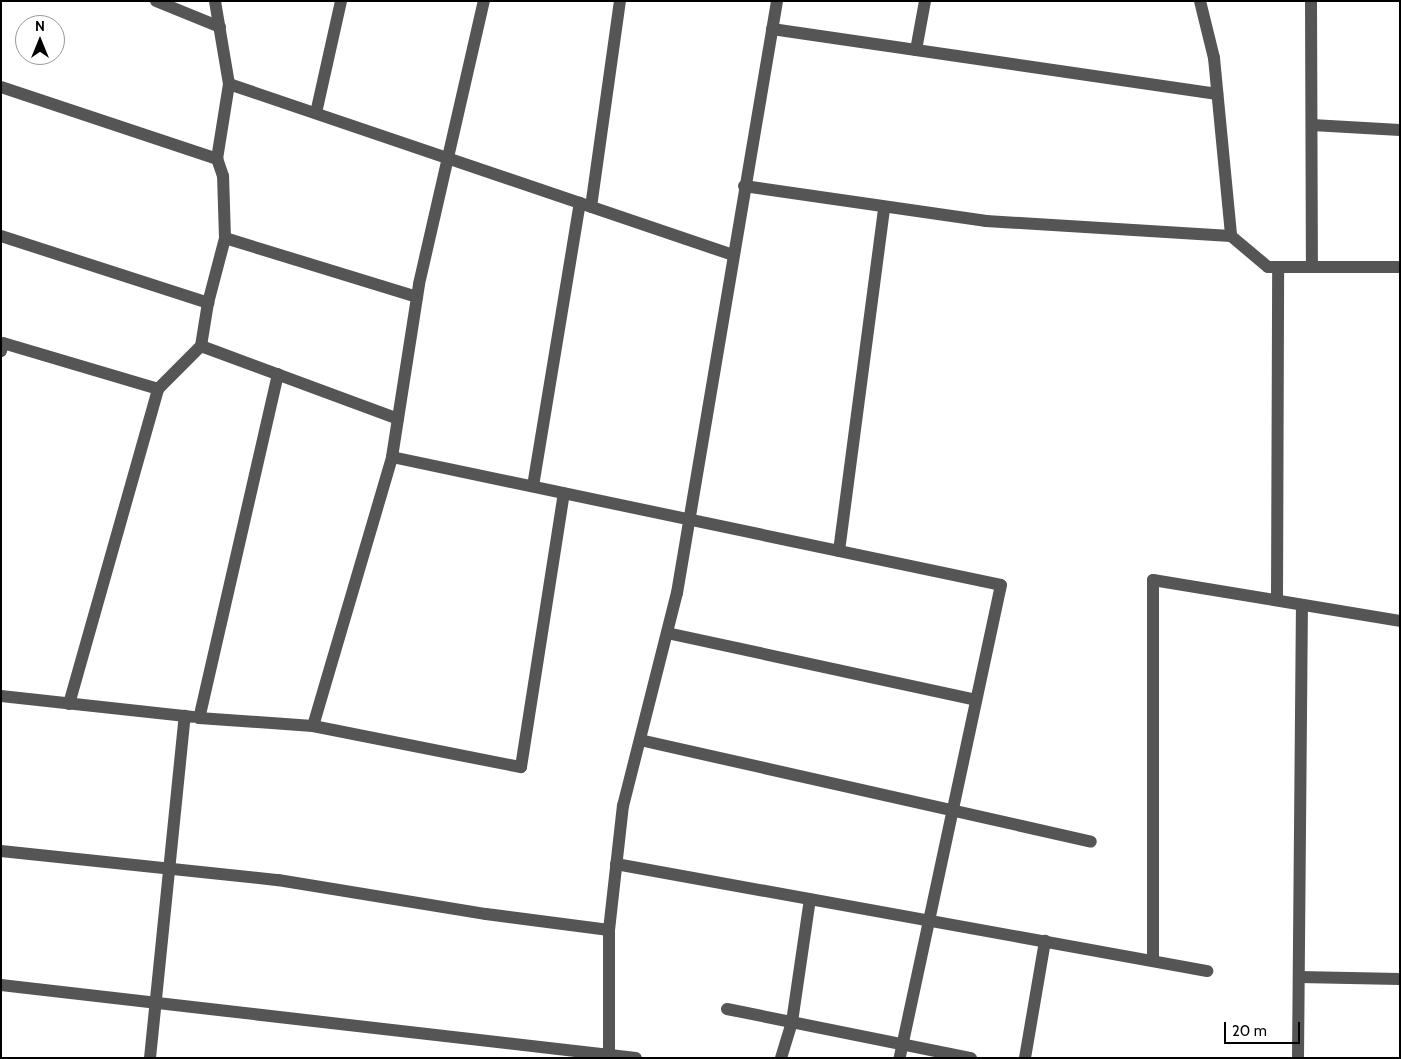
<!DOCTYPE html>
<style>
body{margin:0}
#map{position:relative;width:1401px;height:1059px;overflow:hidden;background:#fff;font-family:Cabin,sans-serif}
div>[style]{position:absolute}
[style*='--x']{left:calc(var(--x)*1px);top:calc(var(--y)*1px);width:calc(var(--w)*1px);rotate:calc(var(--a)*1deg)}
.minor>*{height:12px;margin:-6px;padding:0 6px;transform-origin:6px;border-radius:6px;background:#555}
span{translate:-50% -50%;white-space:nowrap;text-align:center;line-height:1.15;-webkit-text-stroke:4px #fff;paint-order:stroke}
.frame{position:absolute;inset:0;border:2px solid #000;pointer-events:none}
.north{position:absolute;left:15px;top:15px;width:50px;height:50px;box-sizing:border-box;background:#fff;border:1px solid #999;border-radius:50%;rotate:0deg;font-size:14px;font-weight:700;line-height:20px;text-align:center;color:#000}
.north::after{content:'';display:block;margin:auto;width:18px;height:22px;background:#000;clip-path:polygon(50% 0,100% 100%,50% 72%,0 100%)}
.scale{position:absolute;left:1224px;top:1022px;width:76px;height:22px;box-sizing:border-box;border:2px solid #000;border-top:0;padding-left:6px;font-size:15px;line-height:18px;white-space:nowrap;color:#000;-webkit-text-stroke:4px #fff;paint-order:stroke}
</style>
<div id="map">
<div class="minor">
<div style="--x:156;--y:1;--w:69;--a:22.1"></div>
<div style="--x:1200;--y:1;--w:59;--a:76.2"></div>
<div style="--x:1214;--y:58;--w:179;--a:84.5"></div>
<div style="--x:1311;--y:1;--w:266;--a:89.8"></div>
<div style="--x:772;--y:29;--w:450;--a:8.3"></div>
<div style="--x:916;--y:50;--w:50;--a:-79.6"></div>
<div style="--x:229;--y:84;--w:532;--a:18.74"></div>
<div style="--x:1;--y:87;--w:228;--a:18.4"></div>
<div style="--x:316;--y:113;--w:115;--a:-77.4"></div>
<div style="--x:1312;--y:125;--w:88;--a:3.3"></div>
<div style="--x:744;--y:186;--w:245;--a:8.2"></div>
<div style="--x:986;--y:221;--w:245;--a:3.5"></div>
<div style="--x:1231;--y:236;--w:48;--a:40"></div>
<div style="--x:1268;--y:267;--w:132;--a:0"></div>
<div style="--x:591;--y:207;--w:208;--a:-82"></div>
<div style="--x:1;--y:236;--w:218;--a:17.9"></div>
<div style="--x:225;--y:238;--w:201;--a:17.1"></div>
<div style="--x:201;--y:346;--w:210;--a:20.3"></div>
<div style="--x:1;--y:351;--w:8;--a:-76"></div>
<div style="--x:3;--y:343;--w:162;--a:16.5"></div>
<div style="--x:278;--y:374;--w:353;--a:102.9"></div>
<div style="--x:199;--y:718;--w:114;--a:4"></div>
<div style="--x:313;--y:726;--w:280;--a:-73.6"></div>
<div style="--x:392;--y:457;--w:175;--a:-81.1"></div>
<div style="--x:419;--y:284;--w:290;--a:-77.1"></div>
<div style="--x:392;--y:457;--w:622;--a:11.87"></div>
<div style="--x:1001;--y:585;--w:484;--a:102.1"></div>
<div style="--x:533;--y:486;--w:287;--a:-80.6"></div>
<div style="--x:839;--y:551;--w:347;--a:-82.5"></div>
<div style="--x:1277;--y:600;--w:333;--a:-89.8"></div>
<div style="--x:667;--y:633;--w:316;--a:12.2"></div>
<div style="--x:1;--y:696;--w:193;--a:6.2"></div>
<div style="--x:69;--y:704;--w:327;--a:-74.2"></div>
<div style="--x:158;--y:389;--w:61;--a:-45"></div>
<div style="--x:201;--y:346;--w:44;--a:-80.8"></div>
<div style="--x:208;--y:303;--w:67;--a:-75.3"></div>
<div style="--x:225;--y:238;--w:62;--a:-91.8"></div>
<div style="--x:223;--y:176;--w:18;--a:-109"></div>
<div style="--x:217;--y:159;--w:76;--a:-80.9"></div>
<div style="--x:229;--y:84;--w:84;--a:-99.6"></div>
<div style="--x:313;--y:726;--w:212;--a:11.2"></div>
<div style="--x:521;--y:767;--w:277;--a:-81.1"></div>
<div style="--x:640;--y:740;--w:462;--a:12.7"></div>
<div style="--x:1;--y:851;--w:279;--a:6"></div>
<div style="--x:278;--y:880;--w:211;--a:9.3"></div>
<div style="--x:486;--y:914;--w:124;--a:7.4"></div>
<div style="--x:609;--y:930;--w:125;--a:-83.6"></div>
<div style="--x:623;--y:806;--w:220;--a:-75.8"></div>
<div style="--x:677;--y:593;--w:600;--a:-80.41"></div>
<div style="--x:616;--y:864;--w:601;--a:10.26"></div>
<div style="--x:1153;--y:961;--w:381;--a:-90"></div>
<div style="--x:1153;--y:580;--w:250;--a:9.4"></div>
<div style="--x:1299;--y:977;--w:101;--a:1.1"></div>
<div style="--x:1;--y:985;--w:639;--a:6.56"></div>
<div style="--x:727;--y:1009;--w:249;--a:11.4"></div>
<div style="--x:150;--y:1058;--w:344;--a:-84.2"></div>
<div style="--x:609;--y:1058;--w:128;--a:-90"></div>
<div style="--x:781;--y:1058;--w:38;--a:-73"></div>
<div style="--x:792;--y:1022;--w:124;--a:-81.7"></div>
<div style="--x:1025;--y:1058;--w:119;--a:-80.3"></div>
<div style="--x:1298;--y:1058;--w:453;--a:-89.5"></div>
</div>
<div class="frame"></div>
<div class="north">N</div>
<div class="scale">20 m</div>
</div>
